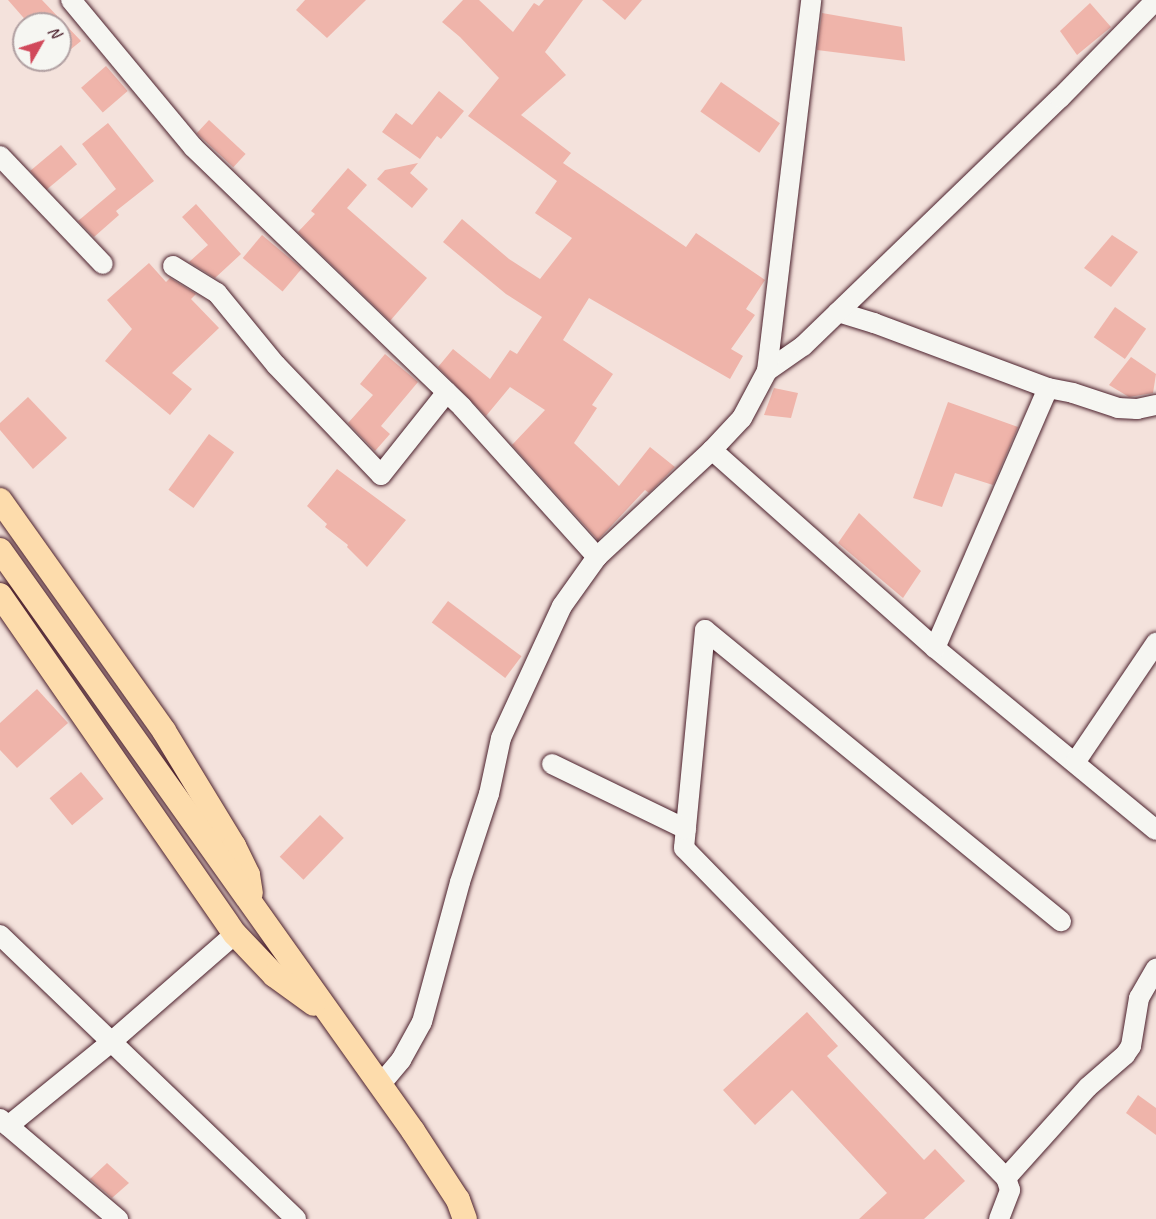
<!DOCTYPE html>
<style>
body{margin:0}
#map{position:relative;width:1156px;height:1219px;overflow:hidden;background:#f4e2dc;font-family:Caveat,sans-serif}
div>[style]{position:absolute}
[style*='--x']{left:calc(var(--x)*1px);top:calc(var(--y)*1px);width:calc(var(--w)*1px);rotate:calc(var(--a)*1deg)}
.building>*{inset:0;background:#efb4aa;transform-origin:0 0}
.roads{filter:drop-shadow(0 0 2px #4a1f2b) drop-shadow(0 0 2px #4a1f2b)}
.minor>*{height:20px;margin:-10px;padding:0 10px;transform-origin:10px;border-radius:10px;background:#f6f6f2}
.major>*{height:24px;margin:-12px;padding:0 12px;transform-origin:12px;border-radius:12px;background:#fddcac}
span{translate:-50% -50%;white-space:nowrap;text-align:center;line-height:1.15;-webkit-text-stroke:6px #f6f6f2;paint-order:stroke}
.north{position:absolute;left:12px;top:12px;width:60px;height:60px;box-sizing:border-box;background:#f6f6f2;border:2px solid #b1a0a2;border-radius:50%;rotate:51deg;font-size:16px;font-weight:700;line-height:24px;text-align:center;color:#4a1f2b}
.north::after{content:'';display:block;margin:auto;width:21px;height:27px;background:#d1495b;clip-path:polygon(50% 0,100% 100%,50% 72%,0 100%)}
</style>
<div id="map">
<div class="building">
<div style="clip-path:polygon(8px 0,42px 0,81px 41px,60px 58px,60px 24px,29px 24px)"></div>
<div style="clip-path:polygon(305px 0,366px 0,327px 38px,296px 10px)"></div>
<div style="clip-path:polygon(463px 0,479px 0,513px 32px,534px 3px,539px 6px,544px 0,583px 0,545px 52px,566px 75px,521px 115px,571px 153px,563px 163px,686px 247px,696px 233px,765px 280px,746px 309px,755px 315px,731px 349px,743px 356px,730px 379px,589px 298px,563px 340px,613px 374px,592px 405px,597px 408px,574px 443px,619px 486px,650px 447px,675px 467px,649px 493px,645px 490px,598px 540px,512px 445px,545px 410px,510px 387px,486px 416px,438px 367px,453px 349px,490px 379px,510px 350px,517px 354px,542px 317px,506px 294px,443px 242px,462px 219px,509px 259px,540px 279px,572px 238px,535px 213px,557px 181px,468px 116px,499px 78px,460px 37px,442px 22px)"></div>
<div style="clip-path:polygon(602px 0,642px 0,625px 20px)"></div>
<div style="clip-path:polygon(1090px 3px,1111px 27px,1077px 55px,1060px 31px)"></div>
<div style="clip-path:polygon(822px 13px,902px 27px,905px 61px,817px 50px)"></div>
<div style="left:106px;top:66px;width:33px;height:33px;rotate:49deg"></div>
<div style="left:721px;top:82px;width:72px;height:36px;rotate:35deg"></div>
<div style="clip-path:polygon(439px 91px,464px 111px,441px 139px,437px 136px,420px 159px,382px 132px,396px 113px,412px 125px)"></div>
<div style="left:209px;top:120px;width:50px;height:18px;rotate:43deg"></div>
<div style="clip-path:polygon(108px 123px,154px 181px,116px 211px,119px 215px,94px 237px,78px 221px,116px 189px,82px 144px)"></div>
<div style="left:61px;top:145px;width:25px;height:40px;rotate:50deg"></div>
<div style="clip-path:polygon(418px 163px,410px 173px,428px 189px,412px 208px,377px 179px,385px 170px)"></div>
<div style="clip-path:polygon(348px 168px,367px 185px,347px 208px,427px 278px,390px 321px,298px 232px,315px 214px,311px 211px)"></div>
<div style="clip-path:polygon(196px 204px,241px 254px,215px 278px,189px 262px,208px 245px,182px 217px)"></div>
<div style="left:262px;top:235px;width:52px;height:30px;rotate:40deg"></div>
<div style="clip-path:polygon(1112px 235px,1138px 252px,1111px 287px,1084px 268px)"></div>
<div style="clip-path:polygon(149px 263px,166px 282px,170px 278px,196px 294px,191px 299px,219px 328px,172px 373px,192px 389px,170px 415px,105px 361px,132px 329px,107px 300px)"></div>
<div style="left:1115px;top:307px;width:38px;height:37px;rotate:35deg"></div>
<div style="clip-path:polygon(385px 354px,418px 382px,381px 426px,390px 434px,375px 451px,348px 423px,373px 395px,360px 384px)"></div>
<div style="clip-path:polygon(1131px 357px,1156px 374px,1153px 393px,1129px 397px,1109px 385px)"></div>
<div style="clip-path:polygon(774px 388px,798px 393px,791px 418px,764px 415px)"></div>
<div style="clip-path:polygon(28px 397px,67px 438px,33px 469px,0 430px,0 423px)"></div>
<div style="clip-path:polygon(948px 402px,1018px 427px,993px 485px,955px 473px,942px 507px,913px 498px)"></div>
<div style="left:209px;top:434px;width:31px;height:69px;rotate:36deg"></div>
<div style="clip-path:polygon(337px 469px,406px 520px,367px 567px,347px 547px,348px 545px,325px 527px,327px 524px,307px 506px)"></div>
<div style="clip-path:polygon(859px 513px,921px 571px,903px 598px,838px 543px)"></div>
<div style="left:448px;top:601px;width:92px;height:27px;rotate:37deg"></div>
<div style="clip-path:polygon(37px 689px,68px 723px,17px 768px,0 750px,0 723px)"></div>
<div style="left:81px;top:772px;width:35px;height:41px;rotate:50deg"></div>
<div style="left:320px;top:815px;width:33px;height:58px;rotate:44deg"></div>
<div style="clip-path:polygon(807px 1012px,838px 1046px,827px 1056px,924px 1160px,935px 1149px,965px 1181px,924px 1219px,859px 1219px,887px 1193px,792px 1090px,755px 1125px,723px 1090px)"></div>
<div style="clip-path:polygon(1138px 1095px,1156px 1108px,1156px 1135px,1126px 1113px)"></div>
<div style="clip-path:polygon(107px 1163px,129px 1183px,112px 1198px,90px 1179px)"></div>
</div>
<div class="roads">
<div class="minor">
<div style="--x:71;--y:0;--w:191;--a:50.3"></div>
<div style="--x:193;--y:147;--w:374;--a:44"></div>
<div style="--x:462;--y:407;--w:202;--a:48"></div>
<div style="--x:0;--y:156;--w:149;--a:46.4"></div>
<div style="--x:173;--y:266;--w:52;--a:31.5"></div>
<div style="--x:217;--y:293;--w:93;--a:50.7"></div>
<div style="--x:276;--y:365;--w:152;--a:46.3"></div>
<div style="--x:381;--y:475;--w:106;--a:-51.5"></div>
<div style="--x:838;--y:312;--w:38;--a:17"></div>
<div style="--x:874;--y:323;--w:186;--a:20.5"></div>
<div style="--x:1048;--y:388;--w:25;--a:11"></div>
<div style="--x:1073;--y:393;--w:47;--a:18.4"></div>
<div style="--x:1118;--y:408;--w:19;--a:3"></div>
<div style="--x:1137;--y:409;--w:19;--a:-12"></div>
<div style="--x:767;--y:371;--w:44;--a:-34.8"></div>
<div style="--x:803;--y:346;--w:357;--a:-44"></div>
<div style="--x:1060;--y:98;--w:137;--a:-45.6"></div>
<div style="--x:712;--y:450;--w:298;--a:41.6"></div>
<div style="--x:935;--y:648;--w:286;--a:39.5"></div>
<div style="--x:705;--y:630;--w:219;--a:95.5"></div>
<div style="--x:684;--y:848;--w:461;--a:45.7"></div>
<div style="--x:705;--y:630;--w:460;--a:39.3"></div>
<div style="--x:935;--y:648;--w:283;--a:-66.5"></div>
<div style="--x:1076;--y:761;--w:143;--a:-55.9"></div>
<div style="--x:552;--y:764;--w:149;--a:25.9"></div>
<div style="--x:0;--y:935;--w:410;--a:43.8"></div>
<div style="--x:380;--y:1085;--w:33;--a:-50"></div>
<div style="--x:401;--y:1060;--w:43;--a:-61.1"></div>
<div style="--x:422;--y:1022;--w:145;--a:-74.8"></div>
<div style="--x:460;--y:882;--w:93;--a:-71.8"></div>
<div style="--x:489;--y:794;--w:57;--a:-77.9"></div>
<div style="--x:501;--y:738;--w:145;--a:-65.2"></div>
<div style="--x:562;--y:606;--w:60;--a:-54.5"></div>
<div style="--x:597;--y:557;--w:157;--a:-42.9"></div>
<div style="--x:712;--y:450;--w:44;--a:-46.8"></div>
<div style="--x:742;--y:418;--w:53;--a:-62"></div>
<div style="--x:767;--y:371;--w:374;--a:-83.2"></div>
<div style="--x:0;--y:1119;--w:155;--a:40.3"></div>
<div style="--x:8;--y:1126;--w:132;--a:-39.1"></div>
<div style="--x:110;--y:1043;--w:166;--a:-41.1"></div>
<div style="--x:999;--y:1219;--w:31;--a:-69"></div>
<div style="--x:1010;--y:1190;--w:13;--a:-108"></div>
<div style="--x:1006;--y:1178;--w:122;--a:-48"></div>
<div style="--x:1088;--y:1087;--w:49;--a:-40.9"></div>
<div style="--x:1125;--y:1055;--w:11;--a:-56"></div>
<div style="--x:1131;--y:1046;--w:49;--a:-80.5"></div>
<div style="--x:1139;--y:998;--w:34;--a:-60"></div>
</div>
<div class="major">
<div style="--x:0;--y:500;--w:283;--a:54.6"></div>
<div style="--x:164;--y:731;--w:135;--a:58.7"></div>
<div style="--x:234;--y:846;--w:32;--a:64"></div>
<div style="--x:248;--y:875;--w:18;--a:81"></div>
<div style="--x:0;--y:550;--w:713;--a:54.59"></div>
<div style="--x:413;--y:1131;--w:82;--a:56.9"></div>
<div style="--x:458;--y:1200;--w:20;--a:70"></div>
<div style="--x:0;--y:595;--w:412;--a:55.3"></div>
<div style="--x:235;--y:934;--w:57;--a:46.4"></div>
<div style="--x:274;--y:975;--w:49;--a:35.9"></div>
</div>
</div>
<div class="north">N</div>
</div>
